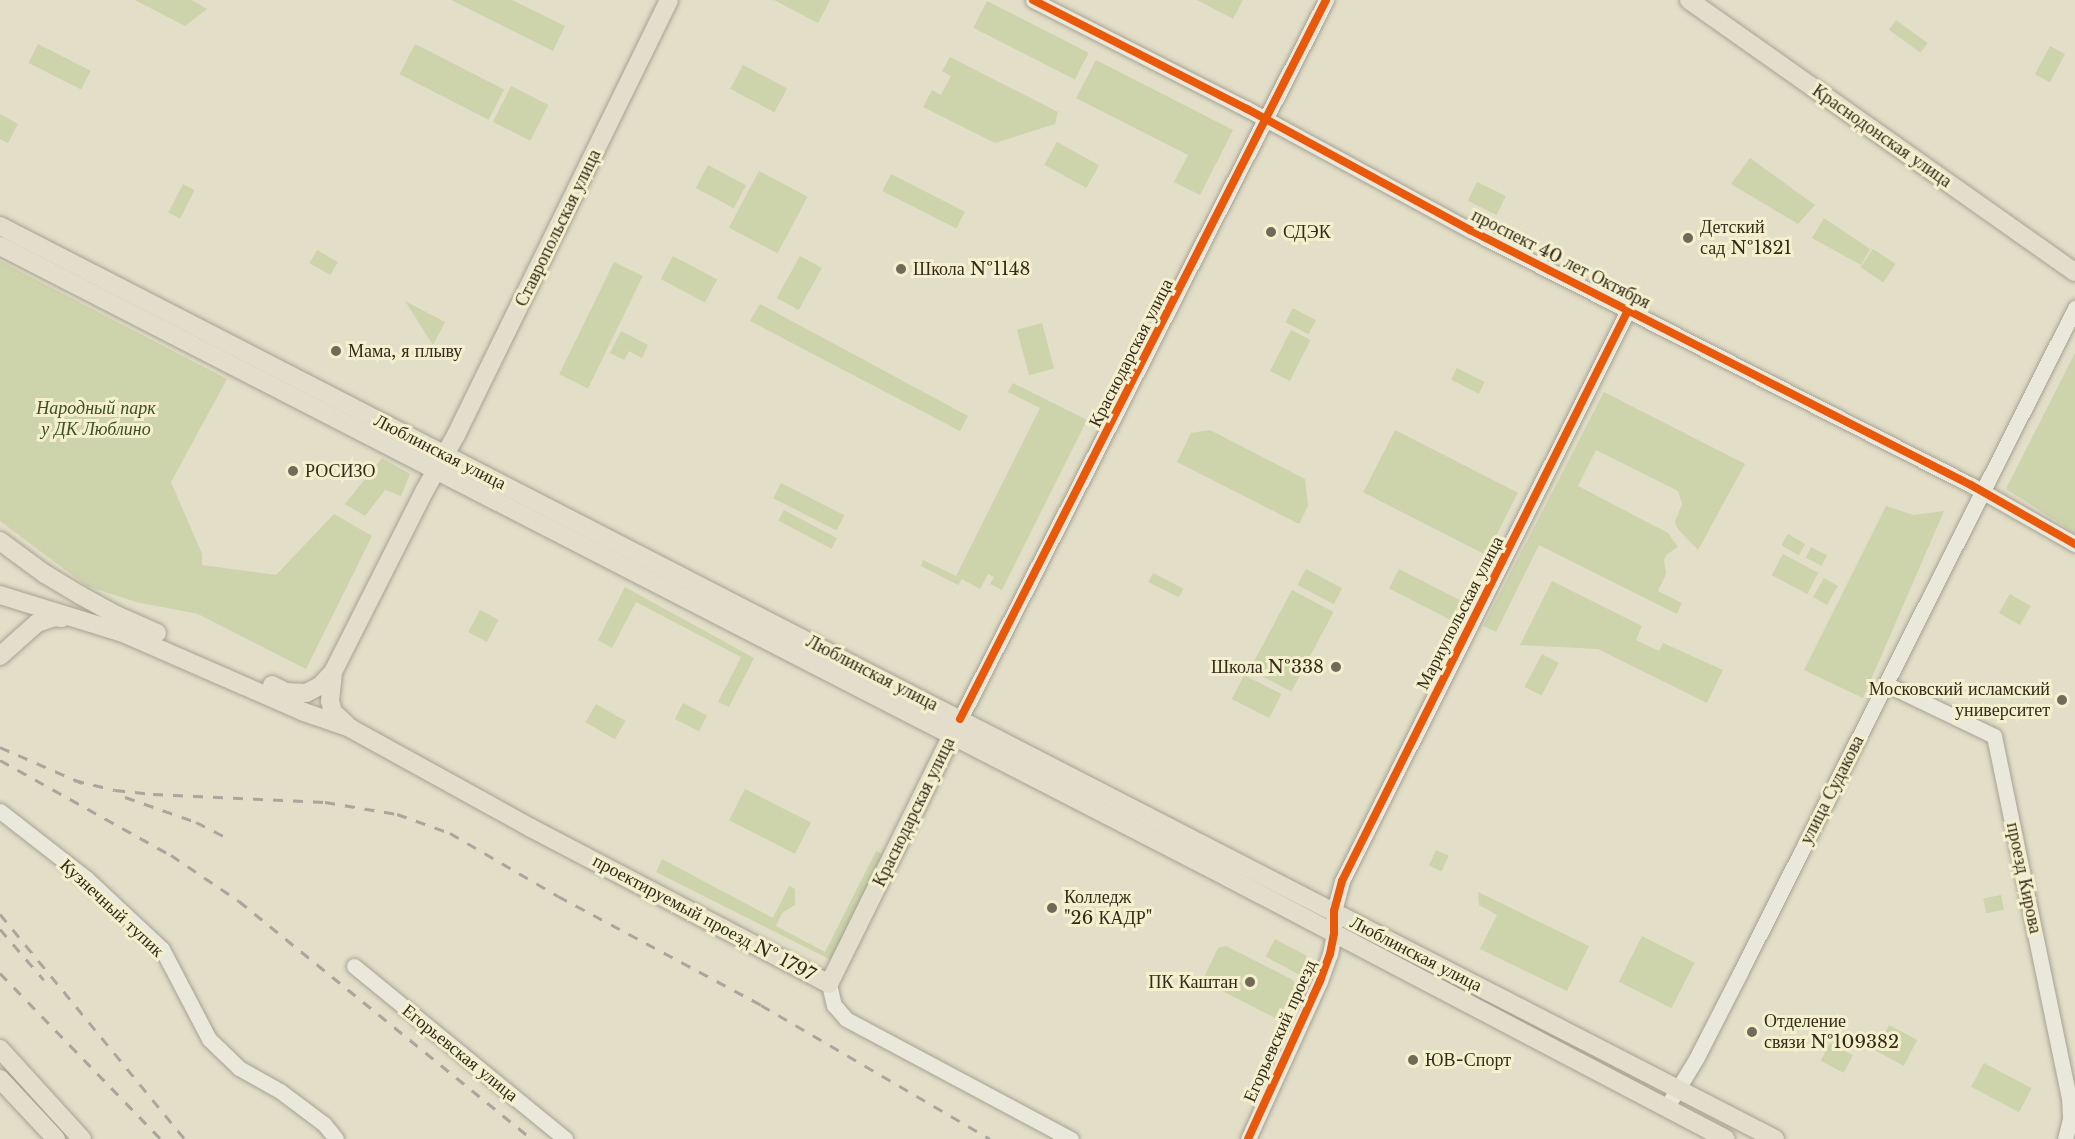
<!DOCTYPE html>
<meta charset="utf-8">
<style>
body{margin:0}
#map{position:relative;width:2075px;height:1139px;overflow:hidden;background:#e2dec8;font-family:"Libre Baskerville",serif}
div>[style]{position:absolute}
[style*='--x']{left:calc(var(--x)*1px);top:calc(var(--y)*1px);width:calc(var(--w)*1px);rotate:calc(var(--a)*1deg)}
.green>*{inset:0;background:#cdd3ab;transform-origin:0 0}
.roads{filter:drop-shadow(0 0 2px #a6a292) drop-shadow(0 0 2px #a6a292)}
.minor>*{height:15px;margin:-7.5px;padding:0 7.5px;transform-origin:7.5px;border-radius:7.5px;background:#eae7db}
.major>*{height:18px;margin:-9px;padding:0 9px;transform-origin:9px;border-radius:9px;background:#e2decb}
.rail>*{height:3px;margin-top:-1.5px;transform-origin:0;background:repeating-linear-gradient(90deg,#a9a69c 0 10px,transparent 0 20px)}
.cycleway>*{height:8px;margin:-4px;padding:0 4px;transform-origin:4px;border-radius:4px;background:#e8590c}
.dots>*{width:16px;height:16px;translate:-50% -50%;box-sizing:border-box;border:3px solid #f4efcd;border-radius:50%}
span{translate:-50% -50%;white-space:nowrap;text-align:center;line-height:1.15;-webkit-text-stroke:6px #f4efcd;paint-order:stroke}
.street-label{font-size:18px;color:#342b1c}
.poi-label{font-size:18px;color:#342b1c}
.left{translate:0 -50%;text-align:left}
.right{translate:-100% -50%;text-align:right}
.park-label{font-size:18px;color:#3e5023;font-style:italic}
</style>
<div id="map">
<div class="green">
<div style="clip-path:polygon(135px 0,192px 0,207px 9px,185px 26px)"></div>
<div style="clip-path:polygon(451px 0,512px 0,565px 26px,553px 51px)"></div>
<div style="clip-path:polygon(774px 0,830px 0,818px 23px)"></div>
<div style="clip-path:polygon(1197px 0,1243px 0,1233px 19px)"></div>
<div style="left:987px;top:1px;width:114px;height:30px;rotate:27deg"></div>
<div style="left:1896px;top:20px;width:39px;height:12px;rotate:36deg"></div>
<div style="left:38px;top:44px;width:59px;height:21px;rotate:27deg"></div>
<div style="left:415px;top:44px;width:100px;height:34px;rotate:27deg"></div>
<div style="left:2050px;top:46px;width:17px;height:32px;rotate:28deg"></div>
<div style="clip-path:polygon(950px 57px,1058px 112px,1055px 124px,995px 143px,923px 107px,932px 90px,941px 95px,951px 76px,942px 71px)"></div>
<div style="clip-path:polygon(1096px 60px,1233px 130px,1200px 195px,1174px 182px,1188px 155px,1076px 98px)"></div>
<div style="left:743px;top:65px;width:50px;height:27px;rotate:28deg"></div>
<div style="left:511px;top:86px;width:42px;height:40px;rotate:27deg"></div>
<div style="clip-path:polygon(0 114px,18px 124px,8px 143px,0 139px)"></div>
<div style="left:1057px;top:142px;width:48px;height:26px;rotate:29deg"></div>
<div style="clip-path:polygon(1750px 158px,1815px 205px,1798px 224px,1731px 184px)"></div>
<div style="left:708px;top:165px;width:43px;height:26px;rotate:28deg"></div>
<div style="left:759px;top:171px;width:55px;height:64px;rotate:28deg"></div>
<div style="left:891px;top:174px;width:83px;height:19px;rotate:27deg"></div>
<div style="left:1477px;top:182px;width:32px;height:21px;rotate:26deg"></div>
<div style="left:183px;top:184px;width:13px;height:32px;rotate:27deg"></div>
<div style="clip-path:polygon(1824px 218px,1870px 249px,1861px 265px,1812px 238px)"></div>
<div style="left:1873px;top:249px;width:27px;height:22px;rotate:34deg"></div>
<div style="left:317px;top:250px;width:24px;height:15px;rotate:30deg"></div>
<div style="left:673px;top:256px;width:50px;height:26px;rotate:28deg"></div>
<div style="left:800px;top:256px;width:25px;height:48px;rotate:29deg"></div>
<div style="clip-path:polygon(0 261px,227px 379px,171px 482px,202px 554px,202px 565px,276px 575px,334px 514px,372px 536px,306px 669px,198px 614px,136px 602px,87px 586px,0 521px)"></div>
<div style="left:614px;top:262px;width:32px;height:125px;rotate:26deg"></div>
<div style="clip-path:polygon(405px 301px,445px 322px,433px 345px)"></div>
<div style="clip-path:polygon(760px 304px,968px 416px,960px 431px,750px 321px)"></div>
<div style="left:1293px;top:308px;width:26px;height:16px;rotate:28deg"></div>
<div style="left:1042px;top:323px;width:47px;height:26px;rotate:75deg"></div>
<div style="left:1291px;top:330px;width:22px;height:46px;rotate:27deg"></div>
<div style="clip-path:polygon(621px 331px,648px 345px,642px 358px,629px 351px,624px 360px,610px 353px)"></div>
<div style="clip-path:polygon(2075px 353px,2075px 533px,2006px 489px)"></div>
<div style="left:1457px;top:368px;width:31px;height:13px;rotate:27deg"></div>
<div style="clip-path:polygon(1013px 383px,1087px 420px,1002px 590px,990px 584px,994px 577px,988px 574px,980px 589px,962px 579px,958px 585px,921px 566px,923px 560px,956px 576px,1040px 408px,1008px 392px)"></div>
<div style="clip-path:polygon(1604px 392px,1745px 464px,1698px 550px,1677px 528px,1675px 522px,1682px 504px,1678px 491px,1596px 450px,1578px 486px,1668px 533px,1678px 547px,1666px 555px,1664px 560px,1666px 574px,1658px 591px,1682px 603px,1677px 614px,1539px 545px,1496px 632px,1483px 626px)"></div>
<div style="clip-path:polygon(1210px 430px,1305px 479px,1308px 506px,1299px 524px,1177px 462px,1191px 433px)"></div>
<div style="left:1395px;top:430px;width:138px;height:70px;rotate:27deg"></div>
<div style="clip-path:polygon(382px 458px,410px 474px,401px 496px,385px 490px,365px 516px,345px 504px)"></div>
<div style="left:781px;top:483px;width:71px;height:17px;rotate:27deg"></div>
<div style="clip-path:polygon(1886px 506px,1913px 515px,1944px 511px,1863px 698px,1804px 670px)"></div>
<div style="left:784px;top:510px;width:60px;height:12px;rotate:28deg"></div>
<div style="left:1788px;top:534px;width:20px;height:13px;rotate:30deg"></div>
<div style="left:1811px;top:547px;width:18px;height:12px;rotate:27deg"></div>
<div style="left:1783px;top:554px;width:40px;height:24px;rotate:28deg"></div>
<div style="left:1306px;top:569px;width:41px;height:18px;rotate:28deg"></div>
<div style="left:1399px;top:569px;width:72px;height:22px;rotate:27deg"></div>
<div style="left:1153px;top:573px;width:34px;height:10px;rotate:27deg"></div>
<div style="left:1824px;top:578px;width:16px;height:22px;rotate:30deg"></div>
<div style="clip-path:polygon(1552px 581px,1642px 626px,1636px 640px,1659px 651px,1663px 643px,1723px 670px,1707px 703px,1598px 649px,1520px 645px)"></div>
<div style="clip-path:polygon(625px 587px,754px 658px,729px 707px,718px 702px,741px 657px,636px 602px,612px 648px,598px 640px)"></div>
<div style="left:1292px;top:590px;width:47px;height:90px;rotate:28deg"></div>
<div style="left:2010px;top:594px;width:24px;height:22px;rotate:30deg"></div>
<div style="left:480px;top:610px;width:21px;height:25px;rotate:28deg"></div>
<div style="left:1542px;top:654px;width:19px;height:37px;rotate:28deg"></div>
<div style="left:1244px;top:675px;width:42px;height:27px;rotate:27deg"></div>
<div style="left:683px;top:703px;width:27px;height:18px;rotate:27deg"></div>
<div style="left:596px;top:704px;width:34px;height:21px;rotate:30deg"></div>
<div style="left:745px;top:789px;width:74px;height:35px;rotate:27deg"></div>
<div style="left:1436px;top:850px;width:14px;height:17px;rotate:25deg"></div>
<div style="clip-path:polygon(876px 851px,883px 854px,831px 960px,656px 872px,662px 859px,773px 918px,789px 886px,795px 889px,795px 905px,782px 913px,776px 926px,825px 952px)"></div>
<div style="clip-path:polygon(1478px 892px,1589px 946px,1567px 991px,1480px 949px,1497px 915px,1479px 905px)"></div>
<div style="left:2001px;top:895px;width:15px;height:18px;rotate:79deg"></div>
<div style="left:1642px;top:936px;width:59px;height:51px;rotate:27deg"></div>
<div style="left:1275px;top:939px;width:40px;height:20px;rotate:28deg"></div>
<div style="clip-path:polygon(1226px 946px,1293px 980px,1297px 988px,1283px 1016px,1275px 1018px,1207px 983px,1205px 975px,1218px 948px)"></div>
<div style="left:1889px;top:1025px;width:32px;height:29px;rotate:28deg"></div>
<div style="left:1830px;top:1043px;width:26px;height:20px;rotate:28deg"></div>
<div style="left:1984px;top:1063px;width:54px;height:27px;rotate:28deg"></div>
</div>
<div class="roads">
<div class="minor">
<div style="--x:1033;--y:0;--w:240;--a:27"></div>
<div style="--x:1247;--y:109;--w:254;--a:28.5"></div>
<div style="--x:1470;--y:230;--w:562;--a:26.98"></div>
<div style="--x:1971;--y:485;--w:120;--a:29.6"></div>
<div style="--x:1886;--y:684;--w:120;--a:25.7"></div>
<div style="--x:1994;--y:736;--w:369;--a:78.3"></div>
<div style="--x:2069;--y:1097;--w:22;--a:87"></div>
<div style="--x:2070;--y:1119;--w:21;--a:104"></div>
<div style="--x:960;--y:719;--w:807;--a:-63.02"></div>
<div style="--x:0;--y:811;--w:109;--a:37.9"></div>
<div style="--x:86;--y:878;--w:104;--a:43.1"></div>
<div style="--x:162;--y:949;--w:102;--a:62.4"></div>
<div style="--x:209;--y:1039;--w:42;--a:44"></div>
<div style="--x:239;--y:1068;--w:47;--a:29.3"></div>
<div style="--x:280;--y:1091;--w:55;--a:36.9"></div>
<div style="--x:324;--y:1124;--w:19;--a:51"></div>
<div style="--x:354;--y:966;--w:273;--a:39.3"></div>
<div style="--x:829;--y:984;--w:22;--a:77"></div>
<div style="--x:834;--y:1005;--w:18;--a:49"></div>
<div style="--x:846;--y:1019;--w:255;--a:28.1"></div>
<div style="--x:1666;--y:1108;--w:57;--a:-58.5"></div>
<div style="--x:1696;--y:1059;--w:97;--a:-62.9"></div>
<div style="--x:1740;--y:973;--w:745;--a:-63.26"></div>
<div style="--x:1248;--y:1139;--w:174;--a:-65.5"></div>
<div style="--x:1320;--y:981;--w:29;--a:-70"></div>
<div style="--x:1330;--y:954;--w:21;--a:-79"></div>
<div style="--x:1334;--y:933;--w:22;--a:-90"></div>
<div style="--x:1334;--y:911;--w:31;--a:-75"></div>
<div style="--x:1342;--y:881;--w:639;--a:-63.39"></div>
</div>
<div class="major">
<div style="--x:1689;--y:0;--w:472;--a:35.2"></div>
<div style="--x:0;--y:226;--w:1996;--a:27.22"></div>
<div style="--x:0;--y:246;--w:1382;--a:27.21"></div>
<div style="--x:1229;--y:878;--w:561;--a:27.71"></div>
<div style="--x:0;--y:541;--w:56;--a:36.3"></div>
<div style="--x:45;--y:574;--w:41;--a:31"></div>
<div style="--x:80;--y:595;--w:39;--a:29"></div>
<div style="--x:114;--y:614;--w:47;--a:23.8"></div>
<div style="--x:0;--y:595;--w:129;--a:17.2"></div>
<div style="--x:123;--y:633;--w:197;--a:23.6"></div>
<div style="--x:304;--y:712;--w:49;--a:19.2"></div>
<div style="--x:350;--y:728;--w:207;--a:28.9"></div>
<div style="--x:531;--y:828;--w:336;--a:27.6"></div>
<div style="--x:829;--y:984;--w:289;--a:-63.7"></div>
<div style="--x:0;--y:656;--w:50;--a:-41.7"></div>
<div style="--x:37;--y:623;--w:18;--a:-19"></div>
<div style="--x:54;--y:617;--w:8;--a:7"></div>
<div style="--x:272;--y:685;--w:16;--a:27"></div>
<div style="--x:286;--y:692;--w:20;--a:3"></div>
<div style="--x:306;--y:693;--w:16;--a:-27"></div>
<div style="--x:320;--y:686;--w:19;--a:-47"></div>
<div style="--x:347;--y:725;--w:19;--a:-137"></div>
<div style="--x:333;--y:712;--w:11;--a:-105"></div>
<div style="--x:330;--y:701;--w:29;--a:-84"></div>
<div style="--x:333;--y:672;--w:204;--a:-63.2"></div>
<div style="--x:425;--y:490;--w:63;--a:-60.6"></div>
<div style="--x:456;--y:435;--w:484;--a:-63.9"></div>
<div style="--x:0;--y:1049;--w:122;--a:47.7"></div>
<div style="--x:0;--y:1079;--w:82;--a:47"></div>
</div>
</div>
<div class="rail">
<div style="--x:0;--y:747;--w:90;--a:23.7"></div>
<div style="--x:0;--y:760;--w:196;--a:29.1"></div>
<div style="--x:171;--y:855;--w:82;--a:34.1"></div>
<div style="--x:239;--y:901;--w:377;--a:39.1"></div>
<div style="--x:74;--y:780;--w:42;--a:13.7"></div>
<div style="--x:115;--y:790;--w:38;--a:6"></div>
<div style="--x:153;--y:794;--w:172;--a:2.7"></div>
<div style="--x:325;--y:802;--w:73;--a:9.5"></div>
<div style="--x:397;--y:814;--w:56;--a:19.7"></div>
<div style="--x:450;--y:833;--w:125;--a:30.3"></div>
<div style="--x:558;--y:896;--w:230;--a:28.2"></div>
<div style="--x:761;--y:1005;--w:265;--a:30.3"></div>
<div style="--x:125;--y:797;--w:75;--a:19.4"></div>
<div style="--x:196;--y:822;--w:38;--a:27"></div>
<div style="--x:0;--y:914;--w:291;--a:50.6"></div>
<div style="--x:0;--y:929;--w:67;--a:49.2"></div>
<div style="--x:0;--y:973;--w:231;--a:45.9"></div>
</div>
<div class="cycleway">
<div style="--x:1033;--y:0;--w:240;--a:27"></div>
<div style="--x:1247;--y:109;--w:254;--a:28.5"></div>
<div style="--x:1470;--y:230;--w:562;--a:26.98"></div>
<div style="--x:1971;--y:485;--w:120;--a:29.6"></div>
<div style="--x:960;--y:719;--w:807;--a:-63.02"></div>
<div style="--x:1248;--y:1139;--w:174;--a:-65.5"></div>
<div style="--x:1320;--y:981;--w:29;--a:-70"></div>
<div style="--x:1330;--y:954;--w:21;--a:-79"></div>
<div style="--x:1334;--y:933;--w:22;--a:-90"></div>
<div style="--x:1334;--y:911;--w:31;--a:-75"></div>
<div style="--x:1342;--y:881;--w:639;--a:-63.39"></div>
</div>
<div class="dots">
<div style="left:1271px;top:232px;background:#716a58"></div>
<div style="left:1688px;top:238px;background:#716a58"></div>
<div style="left:901px;top:269px;background:#716a58"></div>
<div style="left:336px;top:351px;background:#716a58"></div>
<div style="left:293px;top:471px;background:#716a58"></div>
<div style="left:1336px;top:667px;background:#716a58"></div>
<div style="left:2062px;top:700px;background:#716a58"></div>
<div style="left:1052px;top:908px;background:#716a58"></div>
<div style="left:1250px;top:982px;background:#716a58"></div>
<div style="left:1752px;top:1032px;background:#716a58"></div>
<div style="left:1413px;top:1060px;background:#716a58"></div>
</div>
<div class="street-label">
<span style="left:1882px;top:136px;rotate:35deg">Краснодонская улица</span>
<span style="left:558px;top:228px;rotate:-64deg">Ставропольская улица</span>
<span style="left:1561px;top:259px;rotate:27deg">проспект 40 лет Октября</span>
<span style="left:1131px;top:353px;rotate:-63deg">Краснодарская улица</span>
<span style="left:440px;top:452px;rotate:27deg">Люблинская улица</span>
<span style="left:1460px;top:613px;rotate:-63deg">Мариупольская улица</span>
<span style="left:872px;top:673px;rotate:27deg">Люблинская улица</span>
<span style="left:1832px;top:790px;rotate:-63deg">улица Судакова</span>
<span style="left:914px;top:812px;rotate:-64deg">Краснодарская улица</span>
<span style="left:2024px;top:878px;rotate:78deg">проезд Кирова</span>
<span style="left:112px;top:908px;rotate:43deg">Кузнечный тупик</span>
<span style="left:704px;top:918px;rotate:28deg">проектируемый проезд № 1797</span>
<span style="left:1416px;top:954px;rotate:27deg">Люблинская улица</span>
<span style="left:1280px;top:1031px;rotate:-66deg">Егорьевский проезд</span>
<span style="left:460px;top:1053px;rotate:39deg">Егорьевская улица</span>
</div>
<div class="poi-label">
<span class="left" style="left:1700px;top:238px">Детский<br>сад №1821</span>
<span class="left" style="left:1283px;top:232px">СДЭК</span>
<span class="left" style="left:913px;top:269px">Школа №1148</span>
<span class="left" style="left:348px;top:351px">Мама, я плыву</span>
<span class="left" style="left:305px;top:471px">РОСИЗО</span>
<span class="right" style="left:1324px;top:667px">Школа №338</span>
<span class="right" style="left:2050px;top:700px">Московский исламский<br>университет</span>
<span class="left" style="left:1064px;top:908px">Колледж<br>"26 КАДР"</span>
<span class="right" style="left:1238px;top:982px">ПК Каштан</span>
<span class="left" style="left:1764px;top:1032px">Отделение<br>связи №109382</span>
<span class="left" style="left:1425px;top:1060px">ЮВ-Спорт</span>
</div>
<div class="park-label">
<span style="left:96px;top:419px">Народный парк<br>у ДК Люблино</span>
</div>
</div>
